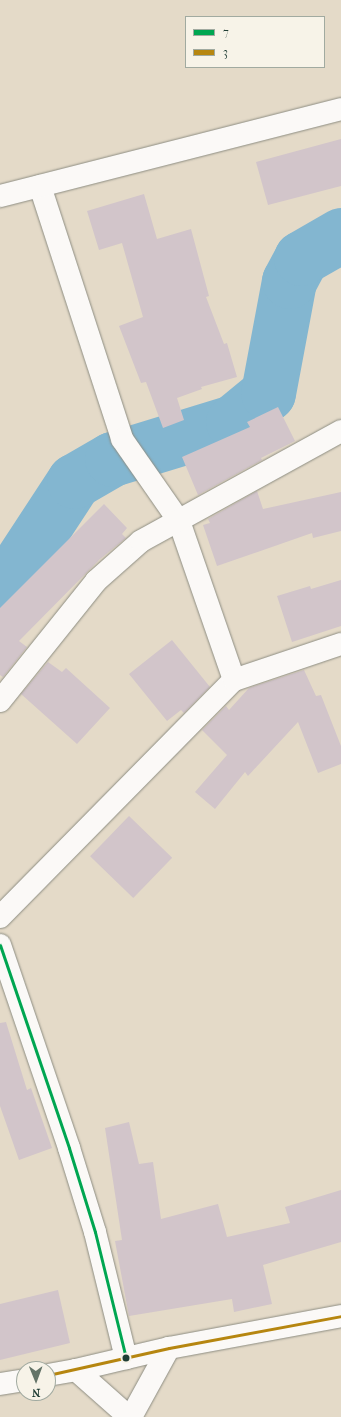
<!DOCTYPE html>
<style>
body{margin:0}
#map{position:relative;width:341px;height:1417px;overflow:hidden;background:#e4dac8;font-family:"IM FELL French Canon",serif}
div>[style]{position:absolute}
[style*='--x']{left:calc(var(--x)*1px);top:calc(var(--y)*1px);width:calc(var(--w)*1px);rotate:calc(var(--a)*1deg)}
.river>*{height:55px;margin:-27.5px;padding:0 27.5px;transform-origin:27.5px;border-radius:27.5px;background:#83b6d0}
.building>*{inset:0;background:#d2c5ca;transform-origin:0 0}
.roads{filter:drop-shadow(0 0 1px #8d8d82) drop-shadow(0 0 1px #8d8d82)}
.minor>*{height:22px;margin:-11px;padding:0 11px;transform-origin:11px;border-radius:11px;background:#fbf9f7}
.major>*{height:22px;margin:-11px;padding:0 11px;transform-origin:11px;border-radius:11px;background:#fbf9f7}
.bus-1>*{height:3px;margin:-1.5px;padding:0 1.5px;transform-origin:1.5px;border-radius:1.5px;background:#00a651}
.bus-2>*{height:3px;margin:-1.5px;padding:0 1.5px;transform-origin:1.5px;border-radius:1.5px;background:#b68610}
.dots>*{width:11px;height:11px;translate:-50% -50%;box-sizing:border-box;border:2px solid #f7f3e8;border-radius:50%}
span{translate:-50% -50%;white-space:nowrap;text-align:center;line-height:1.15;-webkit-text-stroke:3px #f7f3e8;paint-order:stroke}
.legend{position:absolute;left:185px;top:16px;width:140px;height:52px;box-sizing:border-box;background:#f7f3e8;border:1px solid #a1aaa0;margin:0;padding:5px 7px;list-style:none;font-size:12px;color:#1f3d34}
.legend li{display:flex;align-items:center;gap:8px;height:20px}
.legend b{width:20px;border:1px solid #a1aaa0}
.north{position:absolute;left:16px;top:1361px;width:40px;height:40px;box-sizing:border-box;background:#f7f3e8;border:1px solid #a1aaa0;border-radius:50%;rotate:179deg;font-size:11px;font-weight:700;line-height:16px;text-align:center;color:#1f3d34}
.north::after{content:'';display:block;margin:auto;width:14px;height:18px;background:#647468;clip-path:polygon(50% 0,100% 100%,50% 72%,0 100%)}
</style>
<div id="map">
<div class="river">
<div style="--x:0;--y:594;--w:135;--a:-56.8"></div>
<div style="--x:74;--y:481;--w:44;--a:-30.1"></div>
<div style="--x:112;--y:459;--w:127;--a:-17"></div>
<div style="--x:233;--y:422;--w:45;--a:-39.6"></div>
<div style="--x:268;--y:393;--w:114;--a:-79.4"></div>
<div style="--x:289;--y:281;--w:26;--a:-62"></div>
<div style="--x:301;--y:258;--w:46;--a:-29.9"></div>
</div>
<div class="building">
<div style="clip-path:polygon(341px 139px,341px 186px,268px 205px,256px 162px)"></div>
<div style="clip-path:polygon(144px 194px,157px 239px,191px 229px,209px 296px,206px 297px,224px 344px,227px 343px,237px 377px,201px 387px,202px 389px,177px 398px,184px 420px,163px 428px,146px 382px,141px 383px,119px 326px,143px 317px,122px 243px,99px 250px,87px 211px)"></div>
<div style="clip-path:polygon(278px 407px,295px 441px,261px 458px,262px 460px,198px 495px,182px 457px,250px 427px,247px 422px)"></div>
<div style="clip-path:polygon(257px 491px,263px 509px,341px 492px,341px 531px,313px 538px,312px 533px,217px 566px,203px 525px,210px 523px,208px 519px)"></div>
<div style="clip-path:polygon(104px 504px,127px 528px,122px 534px,126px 538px,100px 559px,19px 641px,27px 647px,3px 677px,0 675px,0 608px)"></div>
<div style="clip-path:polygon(341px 580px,341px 626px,292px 642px,277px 596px,310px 586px,311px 589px)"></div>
<div style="clip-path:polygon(172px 640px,210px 687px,184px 713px,181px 710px,167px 721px,129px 674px)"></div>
<div style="clip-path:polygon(48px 662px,62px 672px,66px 668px,110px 708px,77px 744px,21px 694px)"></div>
<div style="clip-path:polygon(304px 670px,316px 696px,321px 695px,341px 746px,341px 764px,318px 773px,298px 722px,248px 776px,245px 772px,215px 809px,195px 792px,227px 755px,202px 730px,226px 706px,229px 710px,249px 688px)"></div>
<div style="left:129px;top:816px;width:60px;height:56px;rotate:44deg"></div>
<div style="clip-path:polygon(6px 1022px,27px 1090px,31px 1088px,52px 1148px,19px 1160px,0 1106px,0 1023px)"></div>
<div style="clip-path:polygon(129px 1122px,139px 1164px,153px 1162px,161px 1219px,218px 1204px,227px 1237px,290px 1223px,285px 1207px,341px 1190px,341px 1242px,263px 1265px,272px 1304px,234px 1312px,232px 1299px,129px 1316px,115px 1241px,122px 1240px,105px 1128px)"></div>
<div style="clip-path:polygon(58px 1290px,70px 1343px,0 1360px,0 1304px)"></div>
</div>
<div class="roads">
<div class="minor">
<div style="--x:40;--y:186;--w:266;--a:72"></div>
<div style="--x:122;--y:439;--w:100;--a:55.2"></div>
<div style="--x:179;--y:521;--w:168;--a:70.9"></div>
<div style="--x:0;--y:196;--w:352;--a:-14.3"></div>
<div style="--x:0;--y:701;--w:154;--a:-51.3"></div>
<div style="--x:96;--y:581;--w:60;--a:-41.6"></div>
<div style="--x:141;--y:541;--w:228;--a:-28.8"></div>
<div style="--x:0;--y:917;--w:333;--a:-45.4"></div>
<div style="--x:234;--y:680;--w:113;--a:-18.6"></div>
<div style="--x:0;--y:945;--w:214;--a:71.2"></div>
<div style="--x:69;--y:1148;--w:88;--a:72.8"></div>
<div style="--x:95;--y:1232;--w:130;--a:76.2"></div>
<div style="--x:76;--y:1370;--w:96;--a:-13.3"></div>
<div style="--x:169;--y:1348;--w:175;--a:-10.5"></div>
<div style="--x:131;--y:1417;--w:79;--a:-61.2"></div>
</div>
<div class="major">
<div style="--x:48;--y:1375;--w:28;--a:-10"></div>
<div style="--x:76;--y:1370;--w:71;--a:41.6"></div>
<div style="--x:0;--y:1384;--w:24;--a:-9"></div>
</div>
</div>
<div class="bus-1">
<div style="--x:0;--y:945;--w:214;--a:71.2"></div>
<div style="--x:69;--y:1148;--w:88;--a:72.8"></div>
<div style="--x:95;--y:1232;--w:130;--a:76.2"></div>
</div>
<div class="bus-2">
<div style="--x:48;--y:1375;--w:124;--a:-12.6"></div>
<div style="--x:169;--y:1348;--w:175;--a:-10.5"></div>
</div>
<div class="dots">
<div style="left:126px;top:1358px;background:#1f3d34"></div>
</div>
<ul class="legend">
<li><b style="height:5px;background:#00a651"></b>7</li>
<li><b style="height:5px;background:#b68610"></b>3</li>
</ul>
<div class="north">N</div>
</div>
